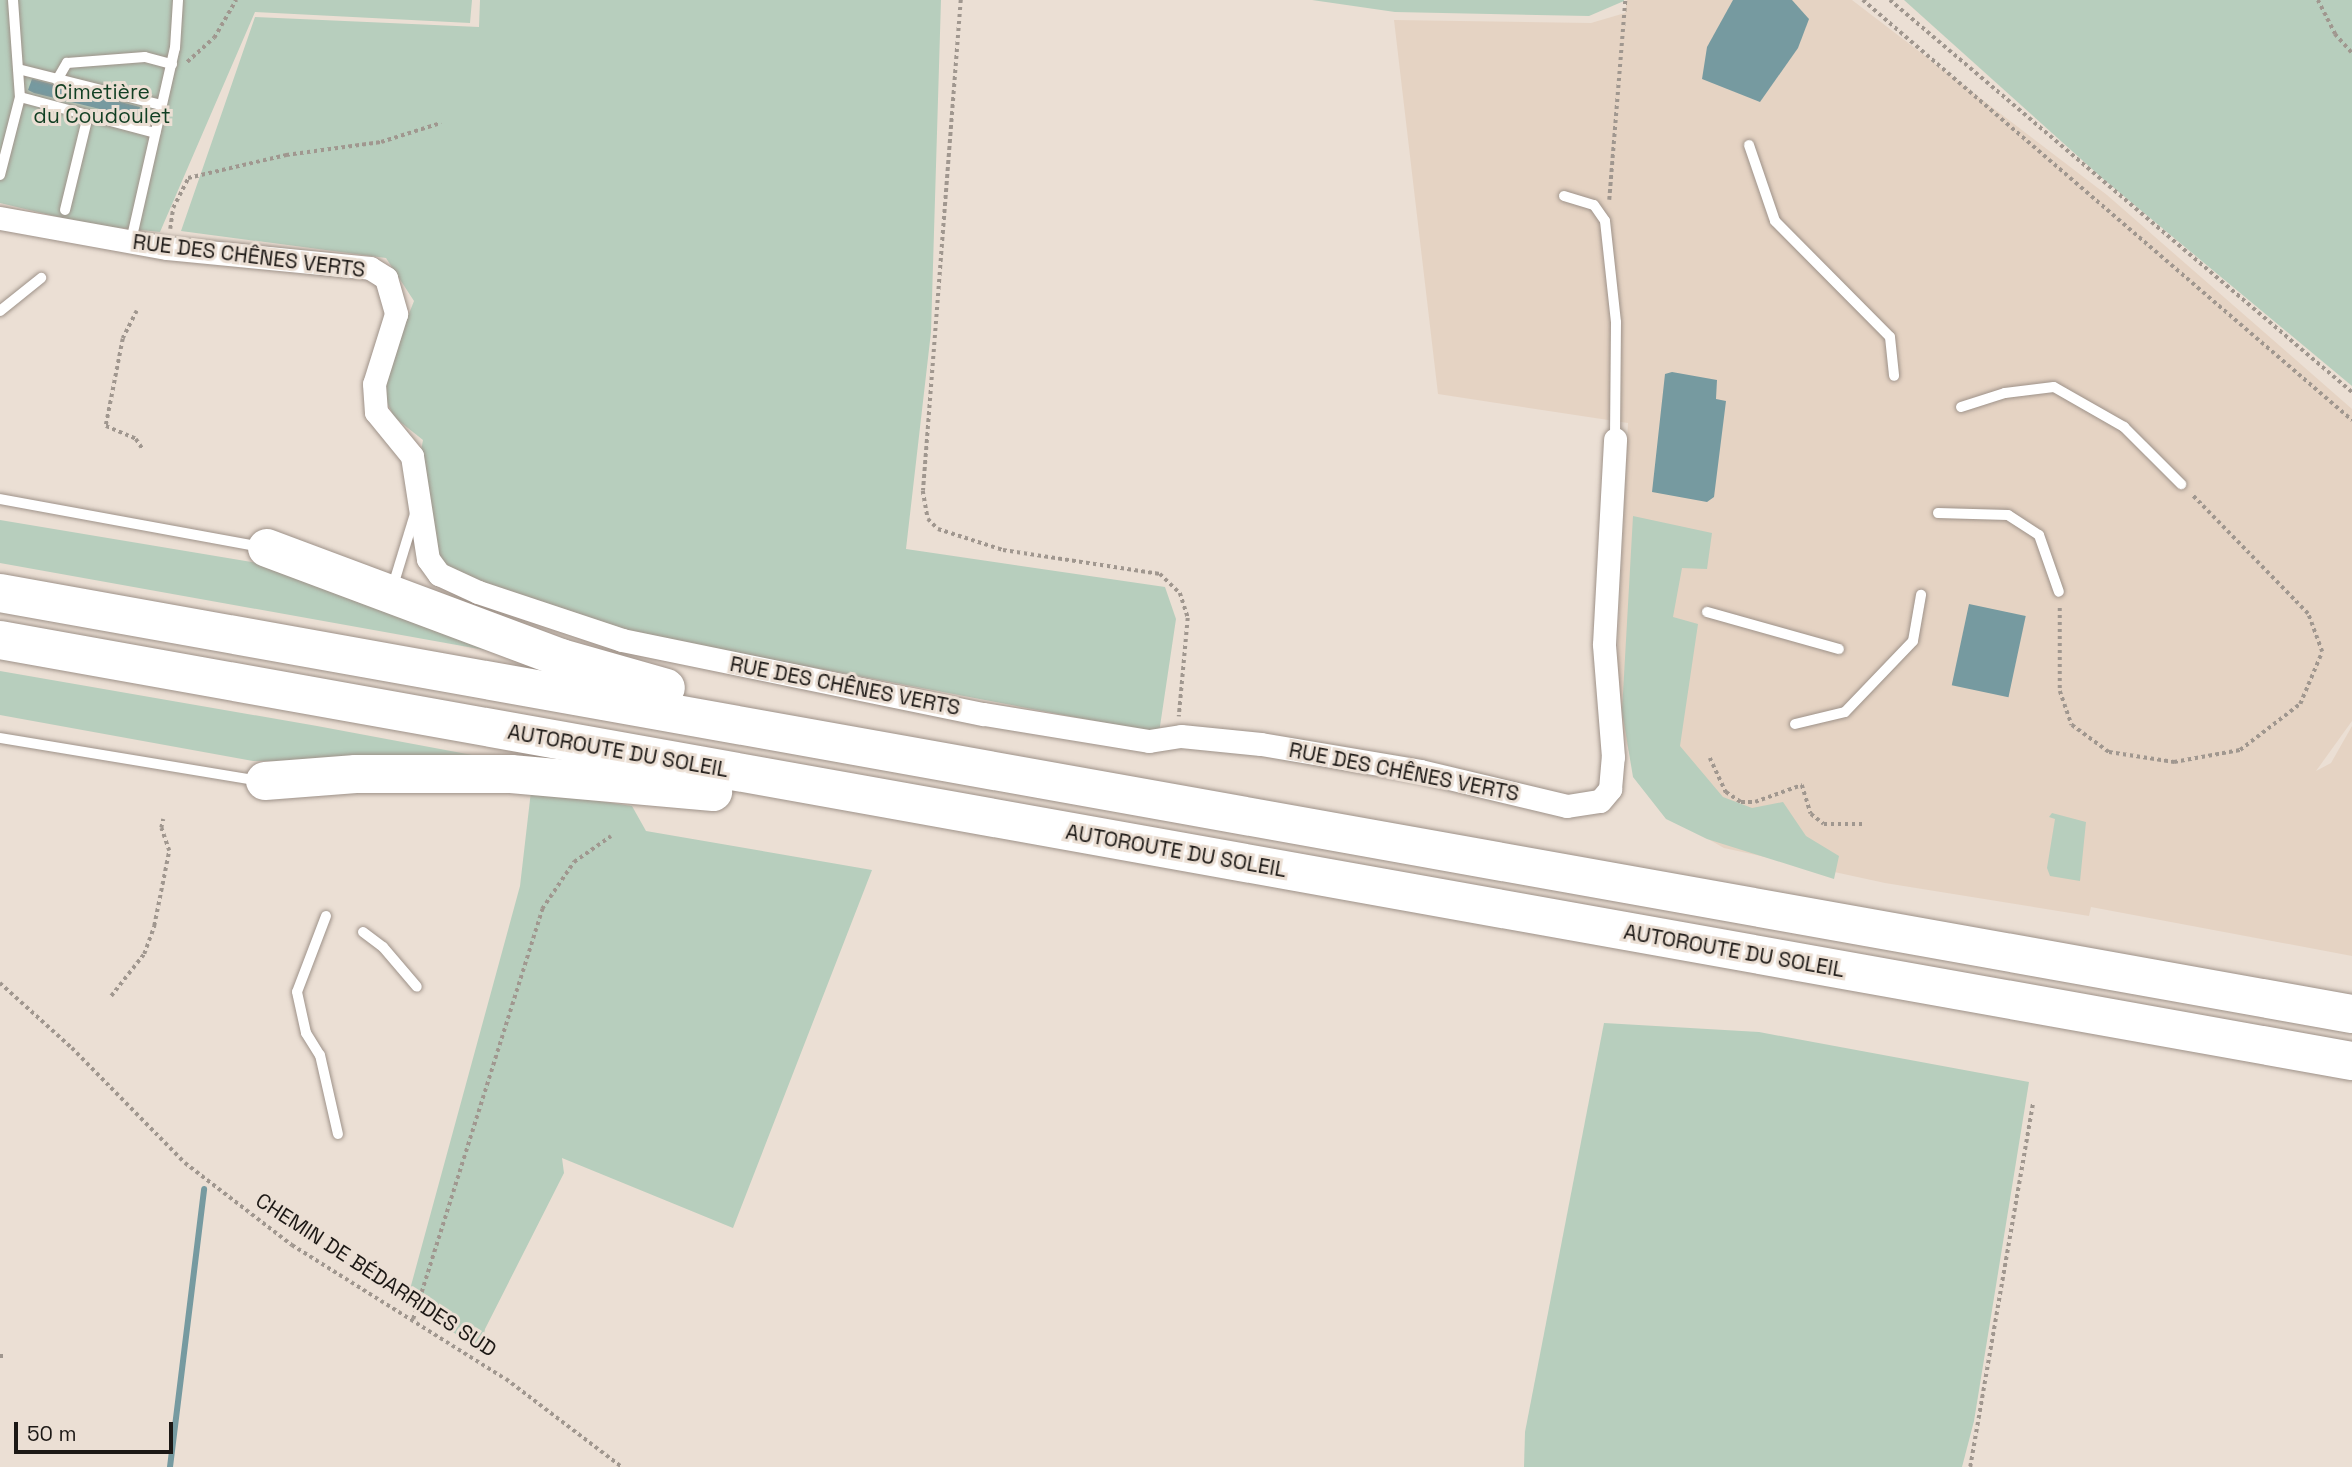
<!DOCTYPE html>
<meta charset="utf-8">
<style>
body{margin:0}
#map{position:relative;width:2352px;height:1467px;overflow:hidden;background:#ebdfd4;font-family:"Space Grotesk",sans-serif}
div>[style]{position:absolute}
[style*='--x']{left:calc(var(--x)*1px);top:calc(var(--y)*1px);width:calc(var(--w)*1px);rotate:calc(var(--a)*1deg)}
.built>*{inset:0;background:#e5d3c3}
.green>*{inset:0;background:#b7cebd}
.water>*{inset:0;background:#769aa0;transform-origin:0 0}
.stream>*{height:6px;margin:-3px;padding:0 3px;transform-origin:3px;border-radius:3px;background:#769aa0}
.path>*{height:3.5px;margin-top:-1.75px;transform-origin:0;background:repeating-linear-gradient(90deg,#a0978f 0 3.5px,transparent 0 7px)}
.roads{filter:drop-shadow(0 0 2px #9e9289) drop-shadow(0 0 2px #9e9289)}
.lane>*{height:10px;margin:-5px;padding:0 5px;transform-origin:5px;border-radius:5px;background:#fff}
.street>*{height:23px;margin:-11.5px;padding:0 11.5px;transform-origin:11.5px;border-radius:11.5px;background:#fff}
.highway>*{height:38px;margin:-19px;padding:0 19px;transform-origin:19px;border-radius:19px;background:#fff}
span{translate:-50% -50%;white-space:nowrap;text-align:center;line-height:1.15;-webkit-text-stroke:6px #ebdfd4;paint-order:stroke}
.park-label{font-size:21px;color:#113f23}
.street-label{font-size:21px;color:#1c1815}
.scale{position:absolute;left:14px;top:1422px;width:159px;height:32px;box-sizing:border-box;border:4px solid #1c1815;border-top:0;padding-left:9px;font-size:21px;line-height:24px;white-space:nowrap;color:#1c1815;-webkit-text-stroke:5px #ebdfd4;paint-order:stroke}
</style>
<div id="map">
<div class="built">
<div style="clip-path:polygon(1627px 0,1852px 0,2107px 195px,2352px 409px,2352px 721px,2316px 771px,2331px 763px,2352px 726px,2352px 956px,2091px 907px,2089px 916px,1885px 883px,1724px 848px,1669px 817px,1636px 775px,1615px 705px,1628px 423px,1438px 394px,1394px 20px,1591px 23px,1625px 13px)"></div>
</div>
<div class="green">
<div style="clip-path:polygon(0 0,472px 0,470px 23px,255px 12px,160px 232px,92px 225px,0 203px)"></div>
<div style="clip-path:polygon(480px 0,941px 0,931px 332px,906px 549px,1165px 587px,1176px 619px,1159px 733px,694px 645px,621px 635px,425px 565px,410px 510px,423px 440px,394px 417px,380px 387px,414px 301px,386px 258px,181px 231px,255px 17px,479px 27px)"></div>
<div style="clip-path:polygon(1312px 0,1624px 0,1624px 1px,1589px 16px,1395px 12px)"></div>
<div style="clip-path:polygon(1904px 0,2352px 0,2352px 386px,2102px 178px)"></div>
<div style="clip-path:polygon(1633px 516px,1712px 533px,1707px 569px,1682px 568px,1673px 617px,1698px 624px,1680px 746px,1723px 797px,1752px 808px,1783px 802px,1806px 836px,1839px 856px,1834px 879px,1707px 839px,1666px 819px,1633px 777px,1622px 711px)"></div>
<div style="clip-path:polygon(0 520px,300px 570px,507px 654px,0 563px)"></div>
<div style="clip-path:polygon(0 671px,317px 726px,499px 760px,253px 761px,0 715px)"></div>
<div style="clip-path:polygon(531px 791px,632px 806px,646px 831px,872px 870px,733px 1228px,562px 1158px,564px 1173px,485px 1329px,481px 1349px,406px 1304px,520px 886px)"></div>
<div style="clip-path:polygon(2052px 813px,2086px 822px,2080px 881px,2050px 876px,2047px 868px,2055px 819px,2049px 817px)"></div>
<div style="clip-path:polygon(1604px 1023px,1759px 1032px,2029px 1082px,1974px 1421px,1962px 1467px,1524px 1467px,1525px 1432px)"></div>
</div>
<div class="water">
<div style="clip-path:polygon(1733px 0,1792px 0,1809px 19px,1798px 48px,1760px 102px,1702px 79px,1707px 47px)"></div>
<div style="clip-path:polygon(32px 79px,140px 107px,137px 118px,34px 93px,28px 90px)"></div>
<div style="clip-path:polygon(1672px 372px,1717px 380px,1716px 399px,1726px 401px,1714px 497px,1707px 502px,1652px 492px,1665px 374px)"></div>
<div style="left:1969px;top:604px;width:58px;height:83px;rotate:12deg"></div>
</div>
<div class="stream">
<div style="--x:170;--y:1467;--w:280;--a:-83"></div>
</div>
<div class="path">
<div style="--x:961;--y:0;--w:492;--a:94.4"></div>
<div style="--x:923;--y:491;--w:28;--a:80"></div>
<div style="--x:928;--y:519;--w:14;--a:45"></div>
<div style="--x:938;--y:529;--w:68;--a:17.9"></div>
<div style="--x:1003;--y:550;--w:159;--a:8.7"></div>
<div style="--x:1160;--y:574;--w:28;--a:44"></div>
<div style="--x:1180;--y:593;--w:26;--a:72"></div>
<div style="--x:1188;--y:618;--w:99;--a:95.2"></div>
<div style="--x:1863;--y:0;--w:645;--a:40.66"></div>
<div style="--x:1890;--y:0;--w:606;--a:40.31"></div>
<div style="--x:2318;--y:0;--w:38;--a:63"></div>
<div style="--x:2335;--y:34;--w:25;--a:48"></div>
<div style="--x:187;--y:62;--w:36;--a:-42"></div>
<div style="--x:214;--y:38;--w:44;--a:-59.9"></div>
<div style="--x:1609;--y:200;--w:201;--a:-85.4"></div>
<div style="--x:170;--y:229;--w:21;--a:-82"></div>
<div style="--x:173;--y:208;--w:34;--a:-63"></div>
<div style="--x:188;--y:178;--w:101;--a:-13.2"></div>
<div style="--x:286;--y:155;--w:96;--a:-7.8"></div>
<div style="--x:381;--y:142;--w:63;--a:-17.6"></div>
<div style="--x:137;--y:311;--w:31;--a:117"></div>
<div style="--x:123;--y:339;--w:89;--a:101.1"></div>
<div style="--x:106;--y:426;--w:33;--a:23"></div>
<div style="--x:136;--y:439;--w:11;--a:56"></div>
<div style="--x:2060;--y:608;--w:83;--a:90"></div>
<div style="--x:2060;--y:691;--w:36;--a:71"></div>
<div style="--x:2072;--y:725;--w:46;--a:36.1"></div>
<div style="--x:2109;--y:752;--w:66;--a:8.7"></div>
<div style="--x:2174;--y:762;--w:67;--a:-10.3"></div>
<div style="--x:2240;--y:750;--w:76;--a:-37.5"></div>
<div style="--x:2300;--y:704;--w:56;--a:-67.1"></div>
<div style="--x:2322;--y:652;--w:40;--a:-110.2"></div>
<div style="--x:2308;--y:614;--w:166;--a:-134.3"></div>
<div style="--x:1710;--y:758;--w:38;--a:65"></div>
<div style="--x:1726;--y:792;--w:18;--a:34"></div>
<div style="--x:1741;--y:802;--w:14;--a:0"></div>
<div style="--x:1755;--y:802;--w:50;--a:-19.9"></div>
<div style="--x:1802;--y:785;--w:30;--a:73"></div>
<div style="--x:1811;--y:814;--w:16;--a:38"></div>
<div style="--x:1824;--y:824;--w:38;--a:0"></div>
<div style="--x:0;--y:983;--w:97;--a:42.1"></div>
<div style="--x:72;--y:1048;--w:161;--a:45.5"></div>
<div style="--x:185;--y:1163;--w:135;--a:37.5"></div>
<div style="--x:292;--y:1245;--w:252;--a:32.1"></div>
<div style="--x:506;--y:1379;--w:146;--a:37.2"></div>
<div style="--x:111;--y:996;--w:53;--a:-51.8"></div>
<div style="--x:144;--y:954;--w:30;--a:-70"></div>
<div style="--x:154;--y:926;--w:76;--a:-78.7"></div>
<div style="--x:169;--y:851;--w:24;--a:-109"></div>
<div style="--x:161;--y:828;--w:9;--a:-77"></div>
<div style="--x:413;--y:1319;--w:430;--a:-72.5"></div>
<div style="--x:542;--y:909;--w:57;--a:-55.8"></div>
<div style="--x:574;--y:862;--w:45;--a:-35.1"></div>
<div style="--x:0;--y:1356;--w:7;--a:0"></div>
<div style="--x:1970;--y:1467;--w:369;--a:-80.2"></div>
</div>
<div class="roads">
<div class="lane">
<div style="--x:13;--y:0;--w:97;--a:85.9"></div>
<div style="--x:18;--y:69;--w:147;--a:14.1"></div>
<div style="--x:57;--y:80;--w:20;--a:-60"></div>
<div style="--x:67;--y:63;--w:78;--a:-4.4"></div>
<div style="--x:145;--y:57;--w:28;--a:15"></div>
<div style="--x:1749;--y:145;--w:80;--a:71.1"></div>
<div style="--x:1775;--y:221;--w:163;--a:45.2"></div>
<div style="--x:1890;--y:337;--w:39;--a:84"></div>
<div style="--x:0;--y:175;--w:81;--a:-75.6"></div>
<div style="--x:20;--y:97;--w:140;--a:14.9"></div>
<div style="--x:1564;--y:196;--w:31;--a:17"></div>
<div style="--x:1594;--y:205;--w:19;--a:55"></div>
<div style="--x:1605;--y:221;--w:102;--a:83.8"></div>
<div style="--x:1616;--y:322;--w:117;--a:90.5"></div>
<div style="--x:65;--y:210;--w:97;--a:-76.3"></div>
<div style="--x:131;--y:241;--w:198;--a:-77.2"></div>
<div style="--x:175;--y:48;--w:48;--a:-86.4"></div>
<div style="--x:0;--y:311;--w:53;--a:-38.8"></div>
<div style="--x:1961;--y:407;--w:46;--a:-17.7"></div>
<div style="--x:2005;--y:393;--w:49;--a:-7"></div>
<div style="--x:2054;--y:387;--w:81;--a:29.7"></div>
<div style="--x:2124;--y:427;--w:81;--a:45"></div>
<div style="--x:0;--y:499;--w:265;--a:10.4"></div>
<div style="--x:1938;--y:513;--w:70;--a:1.6"></div>
<div style="--x:2008;--y:515;--w:37;--a:33"></div>
<div style="--x:2039;--y:535;--w:60;--a:70.7"></div>
<div style="--x:392;--y:589;--w:78;--a:-73"></div>
<div style="--x:1707;--y:612;--w:137;--a:15.7"></div>
<div style="--x:1795;--y:724;--w:51;--a:-13.5"></div>
<div style="--x:1845;--y:712;--w:98;--a:-46.2"></div>
<div style="--x:1913;--y:641;--w:47;--a:-80.1"></div>
<div style="--x:0;--y:738;--w:264;--a:9.4"></div>
<div style="--x:326;--y:916;--w:81;--a:110.9"></div>
<div style="--x:297;--y:992;--w:42;--a:77.6"></div>
<div style="--x:306;--y:1033;--w:26;--a:58"></div>
<div style="--x:320;--y:1055;--w:81;--a:77.2"></div>
<div style="--x:363;--y:932;--w:25;--a:37"></div>
<div style="--x:383;--y:947;--w:52;--a:49.6"></div>
</div>
<div class="street">
<div style="--x:0;--y:218;--w:170;--a:10.2"></div>
<div style="--x:167;--y:248;--w:204;--a:5.6"></div>
<div style="--x:370;--y:268;--w:19;--a:32"></div>
<div style="--x:386;--y:278;--w:37;--a:74"></div>
<div style="--x:396;--y:314;--w:73;--a:107.4"></div>
<div style="--x:374;--y:384;--w:28;--a:86"></div>
<div style="--x:376;--y:412;--w:57;--a:50.7"></div>
<div style="--x:412;--y:456;--w:104;--a:81.2"></div>
<div style="--x:428;--y:559;--w:19;--a:54"></div>
<div style="--x:439;--y:574;--w:43;--a:24.8"></div>
<div style="--x:478;--y:592;--w:152;--a:18.4"></div>
<div style="--x:622;--y:640;--w:369;--a:11.6"></div>
<div style="--x:984;--y:714;--w:167;--a:9.3"></div>
<div style="--x:1149;--y:741;--w:32;--a:-9"></div>
<div style="--x:1181;--y:736;--w:80;--a:5.7"></div>
<div style="--x:1261;--y:744;--w:161;--a:9.6"></div>
<div style="--x:1420;--y:771;--w:151;--a:13.4"></div>
<div style="--x:1567;--y:806;--w:33;--a:-9"></div>
<div style="--x:1600;--y:801;--w:16;--a:-50"></div>
<div style="--x:1610;--y:789;--w:32;--a:-85"></div>
<div style="--x:1613;--y:757;--w:113;--a:-94.6"></div>
<div style="--x:1604;--y:644;--w:205;--a:-86.9"></div>
</div>
<div class="highway">
<div style="--x:267;--y:548;--w:314;--a:20.5"></div>
<div style="--x:561;--y:658;--w:109;--a:15.9"></div>
<div style="--x:0;--y:593;--w:2389;--a:10.15"></div>
<div style="--x:0;--y:640;--w:2389;--a:10.15"></div>
<div style="--x:265;--y:781;--w:91;--a:-4.4"></div>
<div style="--x:356;--y:774;--w:155;--a:0"></div>
<div style="--x:511;--y:774;--w:203;--a:5.1"></div>
</div>
</div>
<div class="park-label">
<span style="left:102px;top:104px">Cimetière<br>du Coudoulet</span>
</div>
<div class="street-label">
<span style="left:249px;top:256px;rotate:7deg">RUE DES CHÊNES VERTS</span>
<span style="left:845px;top:686px;rotate:11deg">RUE DES CHÊNES VERTS</span>
<span style="left:618px;top:751px;rotate:10deg">AUTOROUTE DU SOLEIL</span>
<span style="left:1404px;top:772px;rotate:11deg">RUE DES CHÊNES VERTS</span>
<span style="left:1176px;top:851px;rotate:10deg">AUTOROUTE DU SOLEIL</span>
<span style="left:1734px;top:951px;rotate:10deg">AUTOROUTE DU SOLEIL</span>
<span style="left:376px;top:1275px;rotate:33deg">CHEMIN DE BÉDARRIDES SUD</span>
</div>
<div class="scale">50 m</div>
</div>
